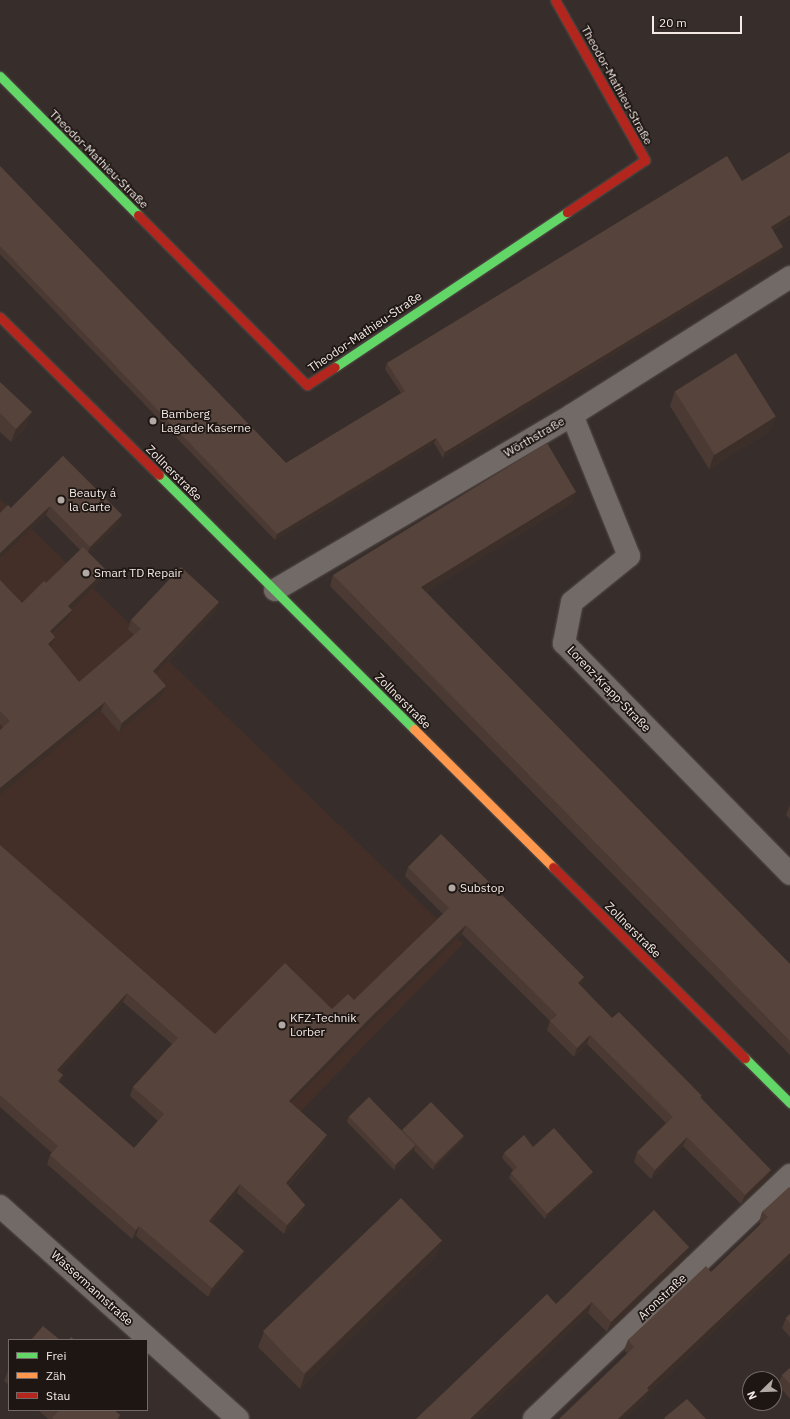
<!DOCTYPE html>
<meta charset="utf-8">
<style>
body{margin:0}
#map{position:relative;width:790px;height:1419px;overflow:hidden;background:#372e2b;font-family:"IBM Plex Sans",sans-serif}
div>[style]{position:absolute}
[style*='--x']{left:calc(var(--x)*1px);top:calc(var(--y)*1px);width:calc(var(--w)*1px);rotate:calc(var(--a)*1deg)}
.built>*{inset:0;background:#442f28}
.roads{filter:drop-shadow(0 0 1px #554d4a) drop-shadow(0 0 1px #554d4a)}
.street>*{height:22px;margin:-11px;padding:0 11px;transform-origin:11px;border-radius:11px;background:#726a67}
.fast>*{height:9px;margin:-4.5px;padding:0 4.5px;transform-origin:4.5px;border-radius:4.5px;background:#63d668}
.slow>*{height:9px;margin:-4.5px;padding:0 4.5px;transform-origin:4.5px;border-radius:4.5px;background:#ff974d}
.jam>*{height:9px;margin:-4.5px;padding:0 4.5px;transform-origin:4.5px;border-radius:4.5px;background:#b3261e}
.wall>*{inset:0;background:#4a3a33}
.shaded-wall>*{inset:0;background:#3c2f29}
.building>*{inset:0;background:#56433b;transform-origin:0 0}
.dots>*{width:11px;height:11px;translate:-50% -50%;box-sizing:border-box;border:2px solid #1d1613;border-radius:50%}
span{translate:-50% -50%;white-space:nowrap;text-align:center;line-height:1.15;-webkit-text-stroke:3.5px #1d1613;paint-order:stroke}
.street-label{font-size:12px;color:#f4e9e5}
.poi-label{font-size:12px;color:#f4e9e5}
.left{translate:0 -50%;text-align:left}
.legend{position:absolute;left:8px;top:1339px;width:140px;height:72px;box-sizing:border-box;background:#1d1613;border:1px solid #736a67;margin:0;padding:5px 7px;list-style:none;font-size:12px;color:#f4e9e5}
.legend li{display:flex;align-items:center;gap:8px;height:20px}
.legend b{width:20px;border:1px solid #736a67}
.north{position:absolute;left:742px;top:1371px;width:40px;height:40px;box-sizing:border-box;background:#1d1613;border:1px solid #736a67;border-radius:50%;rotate:247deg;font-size:11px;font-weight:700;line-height:16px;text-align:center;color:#f4e9e5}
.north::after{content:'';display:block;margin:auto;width:14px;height:18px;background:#b2a8a4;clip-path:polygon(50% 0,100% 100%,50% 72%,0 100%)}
.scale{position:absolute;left:652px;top:16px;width:90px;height:18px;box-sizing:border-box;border:2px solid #f4e9e5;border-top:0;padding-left:5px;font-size:12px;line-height:14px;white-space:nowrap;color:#f4e9e5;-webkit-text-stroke:3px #1d1613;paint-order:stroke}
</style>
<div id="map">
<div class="built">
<div style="clip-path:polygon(0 499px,463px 944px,294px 1118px,0 854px)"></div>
</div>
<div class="roads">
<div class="street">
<div style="--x:572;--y:415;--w:152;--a:68"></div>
<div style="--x:629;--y:556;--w:73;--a:141.1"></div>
<div style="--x:572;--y:602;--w:42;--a:101"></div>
<div style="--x:564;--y:643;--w:323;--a:45.6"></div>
<div style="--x:275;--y:590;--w:345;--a:-30.5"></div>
<div style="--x:572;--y:415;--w:258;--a:-32.3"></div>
<div style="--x:0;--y:1206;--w:319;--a:41.8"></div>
<div style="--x:534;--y:1419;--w:354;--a:-43.6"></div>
</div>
<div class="fast">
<div style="--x:0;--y:76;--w:196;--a:45.2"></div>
<div style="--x:335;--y:367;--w:279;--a:-33.7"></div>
<div style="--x:159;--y:475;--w:360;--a:44.9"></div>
<div style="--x:745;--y:1058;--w:64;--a:45"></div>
</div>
<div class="slow">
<div style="--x:414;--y:729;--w:196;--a:44.8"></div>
</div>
<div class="jam">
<div style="--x:555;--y:0;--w:184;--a:60.6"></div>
<div style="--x:645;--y:160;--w:94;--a:146.3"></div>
<div style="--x:138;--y:215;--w:240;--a:45.2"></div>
<div style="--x:307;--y:385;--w:33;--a:-33"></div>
<div style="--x:0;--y:317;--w:224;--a:44.8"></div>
<div style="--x:553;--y:867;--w:271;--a:44.9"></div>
</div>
</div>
<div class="wall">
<div style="clip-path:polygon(790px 152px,790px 219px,773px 230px,781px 252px,443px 458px,434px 443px,275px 540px,0 254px,0 166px,286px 463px,401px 393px,385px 369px,387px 363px,742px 181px)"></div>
<div style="clip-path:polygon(0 382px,27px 426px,11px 442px,0 432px)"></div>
<div style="clip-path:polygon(675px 391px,776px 416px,770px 431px,709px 469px,670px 406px)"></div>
<div style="clip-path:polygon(63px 456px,122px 515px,118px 525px,89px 553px,102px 579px,71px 609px,72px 610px,68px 619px,53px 634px,55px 637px,52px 646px,51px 647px,79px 682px,134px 635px,128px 629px,131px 620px,219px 602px,215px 612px,156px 674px,166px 686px,163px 695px,119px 732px,101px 711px,3px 727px,0 724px,0 580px,22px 603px,46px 583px,80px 550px,46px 515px,0 559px,0 513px,11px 508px)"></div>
<div style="clip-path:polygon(572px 502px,426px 592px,790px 964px,790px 1055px,330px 586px,333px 575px)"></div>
<div style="clip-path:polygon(790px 805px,790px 819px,786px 815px)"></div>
<div style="clip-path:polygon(evenodd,0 845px,215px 1034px,332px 1009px,354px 1000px,443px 914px,405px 876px,408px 867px,584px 977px,581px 986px,612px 1018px,701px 1098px,768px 1179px,741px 1204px,683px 1146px,651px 1179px,634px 1162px,637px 1152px,666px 1123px,587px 1044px,574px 1057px,547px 1030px,550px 1021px,462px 934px,368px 1026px,292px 1103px,324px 1144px,288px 1186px,305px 1205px,301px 1214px,284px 1234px,237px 1193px,212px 1223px,244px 1251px,241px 1260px,208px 1297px,136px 1236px,132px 1239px,47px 1164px,50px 1155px,52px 1153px,0 1107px,0 845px,123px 1002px,172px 1044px,133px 1087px,130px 1096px,158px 1121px,134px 1148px,60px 1083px,63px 1075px,60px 1073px,123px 1002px)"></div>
<div style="clip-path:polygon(349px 1116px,402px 1130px,464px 1136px,462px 1141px,433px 1170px,414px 1150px,394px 1170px,347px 1122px)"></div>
<div style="clip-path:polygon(533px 1147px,591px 1177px,545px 1219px,509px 1178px,511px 1173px,513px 1170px,502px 1158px,504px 1153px)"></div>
<div style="clip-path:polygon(790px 1188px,790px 1259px,647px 1395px,645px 1400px,627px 1353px,624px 1350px,628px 1340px,711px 1272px,761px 1224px,759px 1222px,762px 1212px)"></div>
<div style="clip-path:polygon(442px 1240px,436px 1255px,300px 1389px,258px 1347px,264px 1332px)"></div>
<div style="clip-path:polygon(689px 1247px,685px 1258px,607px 1332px,588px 1313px,477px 1419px,416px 1419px,556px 1304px)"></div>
<div style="clip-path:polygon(790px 1314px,790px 1337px,782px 1328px,786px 1318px)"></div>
<div style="clip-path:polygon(9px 1368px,9px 1385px,4px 1381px)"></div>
<div style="clip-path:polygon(790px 1368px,790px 1399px,778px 1385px,782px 1375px)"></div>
<div style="clip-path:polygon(38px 1410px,114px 1410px,120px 1415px,119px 1419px,48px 1419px)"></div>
</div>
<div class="shaded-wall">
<div style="clip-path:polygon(790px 215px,790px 219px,769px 232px,771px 227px)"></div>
<div style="clip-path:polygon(783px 247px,781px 252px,443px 458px,445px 452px)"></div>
<div style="clip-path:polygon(32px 412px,27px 426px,11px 442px,16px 429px)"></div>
<div style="clip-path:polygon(776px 416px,770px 431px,709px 469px,714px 455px)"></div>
<div style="clip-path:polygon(436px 438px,434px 443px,275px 540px,277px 534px)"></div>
<div style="clip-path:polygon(576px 492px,572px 502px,417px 598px,421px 587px)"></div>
<div style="clip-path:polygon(50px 506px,46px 515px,0 559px,0 553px)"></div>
<div style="clip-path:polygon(122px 515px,118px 525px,86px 556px,90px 547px)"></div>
<div style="clip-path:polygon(106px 570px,102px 579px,65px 616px,68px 606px)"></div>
<div style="clip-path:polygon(219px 602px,215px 612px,150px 680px,153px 671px)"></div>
<div style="clip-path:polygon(72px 610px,68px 619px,46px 640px,50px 631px)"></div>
<div style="clip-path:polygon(55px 637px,52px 646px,45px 653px,48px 644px)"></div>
<div style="clip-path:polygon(166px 686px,163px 695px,119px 732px,122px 723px)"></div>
<div style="clip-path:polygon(105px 702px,101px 711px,0 795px,0 788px)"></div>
<div style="clip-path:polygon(466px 925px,462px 934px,368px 1026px,285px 1110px,289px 1101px,371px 1017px)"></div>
<div style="clip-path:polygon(584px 977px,581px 986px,578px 983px)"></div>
<div style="clip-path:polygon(127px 993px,123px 1002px,54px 1080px,57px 1070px)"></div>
<div style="clip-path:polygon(590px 1035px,587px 1044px,574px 1057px,577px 1048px)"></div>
<div style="clip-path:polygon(63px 1075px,59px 1084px,58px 1081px)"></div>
<div style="clip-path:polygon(327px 1135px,324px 1144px,282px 1192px,286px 1183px)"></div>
<div style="clip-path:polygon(464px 1136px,462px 1141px,433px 1170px,435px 1165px)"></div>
<div style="clip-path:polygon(687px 1137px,683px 1146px,651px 1179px,655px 1170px)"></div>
<div style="clip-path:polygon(416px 1145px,414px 1150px,394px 1170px,396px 1164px)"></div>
<div style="clip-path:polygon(771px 1170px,768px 1179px,741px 1204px,745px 1195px)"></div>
<div style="clip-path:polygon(593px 1172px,591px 1177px,545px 1219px,547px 1214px)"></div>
<div style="clip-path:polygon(240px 1184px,237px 1193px,206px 1230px,209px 1221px)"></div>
<div style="clip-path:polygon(305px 1205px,301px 1214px,284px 1234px,287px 1225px)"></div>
<div style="clip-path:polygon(139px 1226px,136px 1236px,132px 1239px,136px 1230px)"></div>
<div style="clip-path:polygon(442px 1240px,436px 1255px,300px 1389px,305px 1374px)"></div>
<div style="clip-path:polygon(689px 1247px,685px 1258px,607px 1332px,611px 1322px)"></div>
<div style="clip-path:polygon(244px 1251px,241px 1260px,208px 1297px,212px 1288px)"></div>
<div style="clip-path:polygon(790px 1253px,790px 1259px,647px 1395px,645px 1400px,625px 1419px,618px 1419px,647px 1388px)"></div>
<div style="clip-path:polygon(592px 1302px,588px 1313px,477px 1419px,470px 1419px)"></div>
</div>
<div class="building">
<div style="clip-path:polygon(790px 152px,790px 215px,771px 227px,783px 247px,445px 452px,436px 438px,277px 534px,0 246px,0 166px,286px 463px,405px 391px,387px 363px,727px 156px,742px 181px)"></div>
<div style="left:736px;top:353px;width:75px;height:72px;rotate:58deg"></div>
<div style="clip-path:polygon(0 382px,32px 412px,16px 429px,0 413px)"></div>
<div style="clip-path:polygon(547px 443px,576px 492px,421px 587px,790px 964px,790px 1041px,333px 575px)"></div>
<div style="clip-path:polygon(63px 456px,122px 515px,90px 547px,50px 506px,0 553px,0 513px,8px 505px,11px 508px)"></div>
<div style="clip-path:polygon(83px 547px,106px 570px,68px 606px,72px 610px,50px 631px,55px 637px,48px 644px,79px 682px,141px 629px,131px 620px,181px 567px,219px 602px,153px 671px,166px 686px,122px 723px,105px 702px,0 788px,0 730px,10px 721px,0 711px,0 580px,22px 603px,44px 581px,46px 583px)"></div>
<div style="clip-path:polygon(evenodd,441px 834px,584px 977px,578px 983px,612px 1018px,619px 1012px,702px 1096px,700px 1097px,771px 1170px,745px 1195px,687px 1137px,655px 1170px,637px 1152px,673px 1117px,590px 1035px,577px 1048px,550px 1021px,557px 1015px,466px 925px,371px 1017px,289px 1101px,327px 1135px,286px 1183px,305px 1205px,287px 1225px,240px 1184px,209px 1221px,244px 1251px,212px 1288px,139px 1226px,136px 1230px,50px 1155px,58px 1146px,0 1095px,0 845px,215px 1034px,285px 963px,332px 1009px,348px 994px,354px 1000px,449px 908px,408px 867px,441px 834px,127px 993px,178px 1038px,133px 1087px,164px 1114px,134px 1148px,58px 1081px,63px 1075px,57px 1070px,127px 993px)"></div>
<div style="left:369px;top:1097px;width:67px;height:28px;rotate:46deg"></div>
<div style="left:431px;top:1102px;width:47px;height:40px;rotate:46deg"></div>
<div style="clip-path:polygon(554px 1128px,593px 1172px,547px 1214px,511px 1173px,517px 1167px,504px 1153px,524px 1135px,533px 1147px)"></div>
<div style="clip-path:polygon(789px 1187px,790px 1188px,790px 1253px,647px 1388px,649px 1390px,618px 1419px,559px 1419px,634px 1347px,628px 1340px,706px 1266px,711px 1272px,768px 1217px,762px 1212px)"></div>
<div style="left:401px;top:1198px;width:59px;height:192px;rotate:46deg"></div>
<div style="clip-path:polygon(654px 1210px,689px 1247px,611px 1322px,592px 1302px,470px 1419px,416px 1419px,547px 1294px,556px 1304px)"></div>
<div style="clip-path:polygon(790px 1314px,790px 1323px,786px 1318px)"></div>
<div style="clip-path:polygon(43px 1326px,60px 1340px,31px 1340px)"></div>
<div style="clip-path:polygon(71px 1337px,75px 1340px,69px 1340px)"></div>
<div style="clip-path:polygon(790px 1368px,790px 1384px,782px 1375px)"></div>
<div style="clip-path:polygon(687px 1399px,706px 1419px,665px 1419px,664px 1418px)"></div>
<div style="clip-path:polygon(59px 1410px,114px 1410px,120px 1415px,117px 1419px,53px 1419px,52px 1418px)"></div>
</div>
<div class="dots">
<div style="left:153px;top:421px;background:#b2a8a4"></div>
<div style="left:61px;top:500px;background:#b2a8a4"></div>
<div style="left:86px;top:573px;background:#b2a8a4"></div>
<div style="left:452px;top:888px;background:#b2a8a4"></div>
<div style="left:282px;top:1025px;background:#b2a8a4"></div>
</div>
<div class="street-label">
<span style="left:617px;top:85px;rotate:61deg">Theodor-Mathieu-Straße</span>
<span style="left:99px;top:159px;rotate:45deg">Theodor-Mathieu-Straße</span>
<span style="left:365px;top:332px;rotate:-34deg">Theodor-Mathieu-Straße</span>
<span style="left:534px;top:437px;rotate:-30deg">Wörthstraße</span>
<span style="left:174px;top:473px;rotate:45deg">Zollnerstraße</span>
<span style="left:609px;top:689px;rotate:46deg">Lorenz-Krapp-Straße</span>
<span style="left:403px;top:701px;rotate:45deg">Zollnerstraße</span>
<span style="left:633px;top:930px;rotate:45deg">Zollnerstraße</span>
<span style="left:92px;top:1288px;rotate:42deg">Wassermannstraße</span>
<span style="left:662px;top:1297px;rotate:-43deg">Aronstraße</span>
</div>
<div class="poi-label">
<span class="left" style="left:161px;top:421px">Bamberg<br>Lagarde Kaserne</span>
<span class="left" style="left:69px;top:500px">Beauty á<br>la Carte</span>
<span class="left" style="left:94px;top:573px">Smart TD Repair</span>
<span class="left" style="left:460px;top:888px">Substop</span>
<span class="left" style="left:290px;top:1025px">KFZ-Technik<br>Lorber</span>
</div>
<ul class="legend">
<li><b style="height:5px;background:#63d668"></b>Frei</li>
<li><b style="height:5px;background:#ff974d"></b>Zäh</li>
<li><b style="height:5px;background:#b3261e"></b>Stau</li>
</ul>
<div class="north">N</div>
<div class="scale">20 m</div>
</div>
